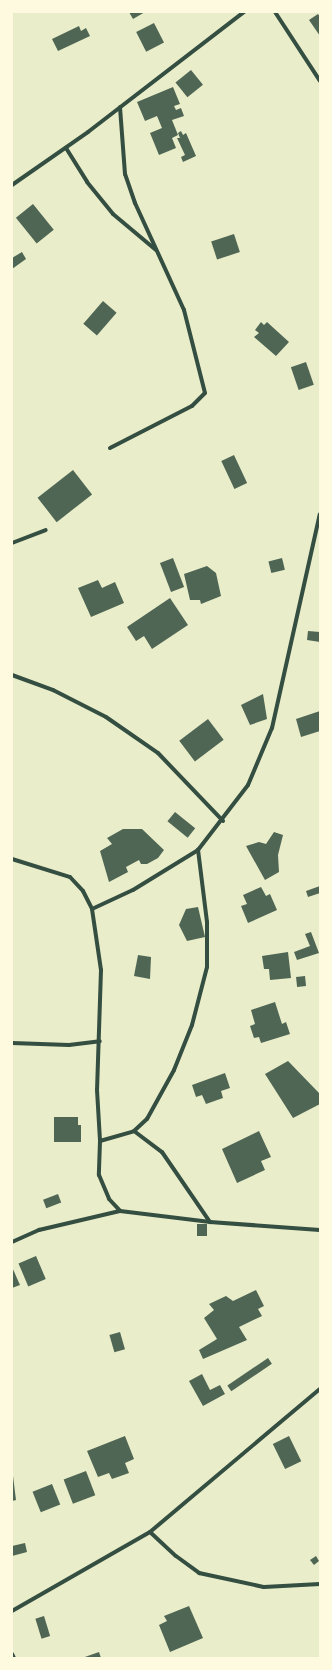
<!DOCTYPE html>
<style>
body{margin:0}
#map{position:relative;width:332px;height:1670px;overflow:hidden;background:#e9edc9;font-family:"Space Grotesk",sans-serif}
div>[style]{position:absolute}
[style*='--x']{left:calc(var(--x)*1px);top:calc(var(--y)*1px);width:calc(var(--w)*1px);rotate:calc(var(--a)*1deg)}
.building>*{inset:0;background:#4f6655;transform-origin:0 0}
.minor>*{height:4px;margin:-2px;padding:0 2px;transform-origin:2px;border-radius:2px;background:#344e41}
span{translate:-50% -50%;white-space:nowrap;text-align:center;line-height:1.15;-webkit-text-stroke:3px #fefae0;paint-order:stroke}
.frame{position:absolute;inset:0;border:13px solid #fefae0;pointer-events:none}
</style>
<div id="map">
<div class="building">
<div style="clip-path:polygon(129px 12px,145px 12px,133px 19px)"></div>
<div style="clip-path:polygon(318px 14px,320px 17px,320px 36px,309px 20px)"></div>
<div style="left:154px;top:23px;width:22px;height:20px;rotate:63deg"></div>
<div style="clip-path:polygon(79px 26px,81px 31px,86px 28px,90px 36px,58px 51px,52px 39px)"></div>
<div style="left:191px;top:70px;width:19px;height:20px;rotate:51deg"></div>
<div style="clip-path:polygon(173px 87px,180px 104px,174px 106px,176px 110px,181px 108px,184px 116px,172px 120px,178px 135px,172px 138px,176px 148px,159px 155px,150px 133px,162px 128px,157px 116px,145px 121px,137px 102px)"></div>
<div style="clip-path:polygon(181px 131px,183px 135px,186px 133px,196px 156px,183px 162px,181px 157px,185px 155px,177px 138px,180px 138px,178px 133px)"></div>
<div style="left:33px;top:204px;width:33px;height:22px;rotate:51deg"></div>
<div style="left:234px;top:234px;width:19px;height:24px;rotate:72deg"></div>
<div style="clip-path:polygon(22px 252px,26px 259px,12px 269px,12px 258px)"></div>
<div style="left:103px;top:301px;width:18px;height:30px;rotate:41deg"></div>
<div style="clip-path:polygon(261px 322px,264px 325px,267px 322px,289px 342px,276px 356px,254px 337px,259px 333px,255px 330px)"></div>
<div style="left:306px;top:362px;width:24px;height:16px;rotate:71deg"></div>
<div style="left:234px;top:455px;width:31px;height:14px;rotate:65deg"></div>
<div style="left:73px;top:470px;width:31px;height:45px;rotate:52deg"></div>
<div style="left:173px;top:558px;width:31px;height:14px;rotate:69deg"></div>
<div style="left:282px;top:558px;width:12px;height:14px;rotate:76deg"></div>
<div style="clip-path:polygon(207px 566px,216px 573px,221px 596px,201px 604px,200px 600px,190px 600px,184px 574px)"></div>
<div style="clip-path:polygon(98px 580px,102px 588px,115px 582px,124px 603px,91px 617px,78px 588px)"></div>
<div style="clip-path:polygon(170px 598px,188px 625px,152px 649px,144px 636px,136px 641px,127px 627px)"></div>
<div style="clip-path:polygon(308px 631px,320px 632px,320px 642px,307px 640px)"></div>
<div style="clip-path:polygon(263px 694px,267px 719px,250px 725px,241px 705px)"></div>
<div style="clip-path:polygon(320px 711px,320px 731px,301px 737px,296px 719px)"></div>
<div style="left:208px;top:719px;width:26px;height:36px;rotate:53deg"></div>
<div style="left:175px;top:812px;width:26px;height:12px;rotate:39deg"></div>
<div style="clip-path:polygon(123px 829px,142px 829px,164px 850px,158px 858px,147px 864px,141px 864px,139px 860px,126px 867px,128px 872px,109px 882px,100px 851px,112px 844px,107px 838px)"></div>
<div style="clip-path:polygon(274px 832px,283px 835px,278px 855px,279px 872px,265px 880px,246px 846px,259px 842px,266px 844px)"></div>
<div style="clip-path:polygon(320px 886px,320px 893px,308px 897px,306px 891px)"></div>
<div style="clip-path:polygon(261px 887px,266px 896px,270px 894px,277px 910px,248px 923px,241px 906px,247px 904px,243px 895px)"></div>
<div style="clip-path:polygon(198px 907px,205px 937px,187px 941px,179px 925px,186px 909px)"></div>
<div style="clip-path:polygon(311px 932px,319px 953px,297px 960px,294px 952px,310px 946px,305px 934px)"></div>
<div style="clip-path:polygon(288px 952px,291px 978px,270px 980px,269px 969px,264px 969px,262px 956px)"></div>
<div style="clip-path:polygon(138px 955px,151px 957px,150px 979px,134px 976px)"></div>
<div style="left:305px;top:976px;width:10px;height:9px;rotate:84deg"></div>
<div style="clip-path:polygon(275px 1002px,282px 1024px,286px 1022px,290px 1034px,261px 1043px,259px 1037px,254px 1038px,250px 1026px,255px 1024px,251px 1010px)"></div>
<div style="clip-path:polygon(288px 1061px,320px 1094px,320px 1104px,293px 1118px,265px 1074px)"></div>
<div style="clip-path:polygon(225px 1073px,230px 1088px,221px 1091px,223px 1098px,206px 1104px,202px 1095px,196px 1097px,192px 1085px)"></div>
<div style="clip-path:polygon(54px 1117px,78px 1117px,78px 1125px,81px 1125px,81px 1142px,54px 1142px)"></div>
<div style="clip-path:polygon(259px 1131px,271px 1157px,261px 1161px,265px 1170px,237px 1183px,222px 1149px)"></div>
<div style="left:58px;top:1194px;width:9px;height:16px;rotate:69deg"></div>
<div style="left:197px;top:1224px;width:10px;height:12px"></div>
<div style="left:36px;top:1256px;width:25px;height:19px;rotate:67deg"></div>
<div style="clip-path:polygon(12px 1267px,20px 1285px,12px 1288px)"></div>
<div style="clip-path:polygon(256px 1290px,264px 1306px,258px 1309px,262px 1316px,239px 1327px,247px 1340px,203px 1359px,199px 1350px,217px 1339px,204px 1318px,214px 1310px,209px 1304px,226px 1296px,233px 1301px)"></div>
<div style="left:120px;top:1332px;width:18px;height:11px;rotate:74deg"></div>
<div style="left:268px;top:1358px;width:7px;height:49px;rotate:56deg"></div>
<div style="clip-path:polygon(202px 1374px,210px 1390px,220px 1385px,225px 1394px,203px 1406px,189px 1381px)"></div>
<div style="clip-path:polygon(125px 1436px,134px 1459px,125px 1463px,129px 1473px,112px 1479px,109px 1473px,98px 1477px,87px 1451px)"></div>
<div style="left:289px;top:1436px;width:28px;height:18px;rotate:64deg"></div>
<div style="clip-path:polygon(12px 1468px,16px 1500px,12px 1501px)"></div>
<div style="left:86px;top:1471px;width:26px;height:24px;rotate:69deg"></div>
<div style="left:52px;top:1484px;width:22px;height:21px;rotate:68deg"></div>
<div style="clip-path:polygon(25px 1543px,27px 1552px,12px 1556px,12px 1546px)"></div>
<div style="clip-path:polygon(316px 1556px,319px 1561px,314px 1565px,310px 1560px)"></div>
<div style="clip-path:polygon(189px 1606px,203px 1638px,170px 1652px,159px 1625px,167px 1621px,164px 1616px)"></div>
<div style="left:44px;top:1616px;width:21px;height:9px;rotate:73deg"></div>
<div style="clip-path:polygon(99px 1652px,101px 1658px,82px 1658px)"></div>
</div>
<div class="minor">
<div style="--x:275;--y:12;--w:82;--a:56.9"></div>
<div style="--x:66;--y:148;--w:40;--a:58"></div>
<div style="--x:87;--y:182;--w:41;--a:50.9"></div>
<div style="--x:113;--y:214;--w:56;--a:39.9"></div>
<div style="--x:12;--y:185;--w:93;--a:-34.9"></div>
<div style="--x:88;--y:132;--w:197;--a:-37.6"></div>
<div style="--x:110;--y:448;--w:92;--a:-27.1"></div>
<div style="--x:192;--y:406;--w:18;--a:-45"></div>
<div style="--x:205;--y:393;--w:86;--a:-104.2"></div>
<div style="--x:184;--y:310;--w:118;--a:-114.6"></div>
<div style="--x:135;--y:203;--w:31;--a:-109"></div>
<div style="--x:125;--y:174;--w:67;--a:-94.3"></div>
<div style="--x:12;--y:543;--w:36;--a:-21"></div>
<div style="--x:12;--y:675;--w:44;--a:20.1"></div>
<div style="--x:53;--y:690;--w:59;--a:27"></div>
<div style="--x:106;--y:717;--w:63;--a:34.7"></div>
<div style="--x:158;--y:753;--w:94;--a:46.3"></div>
<div style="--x:12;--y:859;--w:61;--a:17.2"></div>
<div style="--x:70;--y:877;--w:19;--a:47"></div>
<div style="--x:83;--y:891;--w:20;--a:63"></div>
<div style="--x:92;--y:909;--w:62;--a:81.6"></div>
<div style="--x:101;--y:970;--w:120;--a:91.9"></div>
<div style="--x:97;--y:1090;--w:51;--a:86.6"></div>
<div style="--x:100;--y:1141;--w:34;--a:92"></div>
<div style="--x:99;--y:1175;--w:26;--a:67"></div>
<div style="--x:109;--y:1199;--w:16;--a:47"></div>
<div style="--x:120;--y:1211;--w:91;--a:7"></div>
<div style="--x:210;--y:1222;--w:110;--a:4.2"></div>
<div style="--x:92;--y:909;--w:45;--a:-24.9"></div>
<div style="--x:133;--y:890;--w:76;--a:-31.6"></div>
<div style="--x:198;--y:850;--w:82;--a:-52.4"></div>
<div style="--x:248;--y:785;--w:62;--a:-67.2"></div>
<div style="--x:272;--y:728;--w:219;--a:-77.4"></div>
<div style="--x:12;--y:1043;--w:57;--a:2"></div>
<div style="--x:69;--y:1045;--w:31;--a:-7"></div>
<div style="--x:134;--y:1131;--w:35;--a:37"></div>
<div style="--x:162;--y:1152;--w:85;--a:55.6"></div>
<div style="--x:100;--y:1141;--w:35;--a:-16"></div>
<div style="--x:134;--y:1131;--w:18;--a:-43"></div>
<div style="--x:147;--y:1119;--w:56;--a:-61.1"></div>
<div style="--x:174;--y:1070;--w:48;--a:-68.2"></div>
<div style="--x:192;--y:1025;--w:60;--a:-75.5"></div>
<div style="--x:207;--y:967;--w:45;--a:-90"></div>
<div style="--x:207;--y:922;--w:73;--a:-97.1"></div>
<div style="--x:12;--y:1242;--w:30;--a:-24"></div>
<div style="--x:39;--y:1230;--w:83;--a:-13.2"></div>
<div style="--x:150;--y:1532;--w:35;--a:43"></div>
<div style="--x:176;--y:1556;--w:29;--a:36"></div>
<div style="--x:199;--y:1573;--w:66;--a:12.2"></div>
<div style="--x:264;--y:1587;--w:56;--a:-3.1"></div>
<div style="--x:12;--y:1611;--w:159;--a:-29.8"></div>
<div style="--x:150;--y:1532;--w:222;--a:-40.1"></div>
<div style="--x:12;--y:1654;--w:4;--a:63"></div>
</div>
<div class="frame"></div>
</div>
